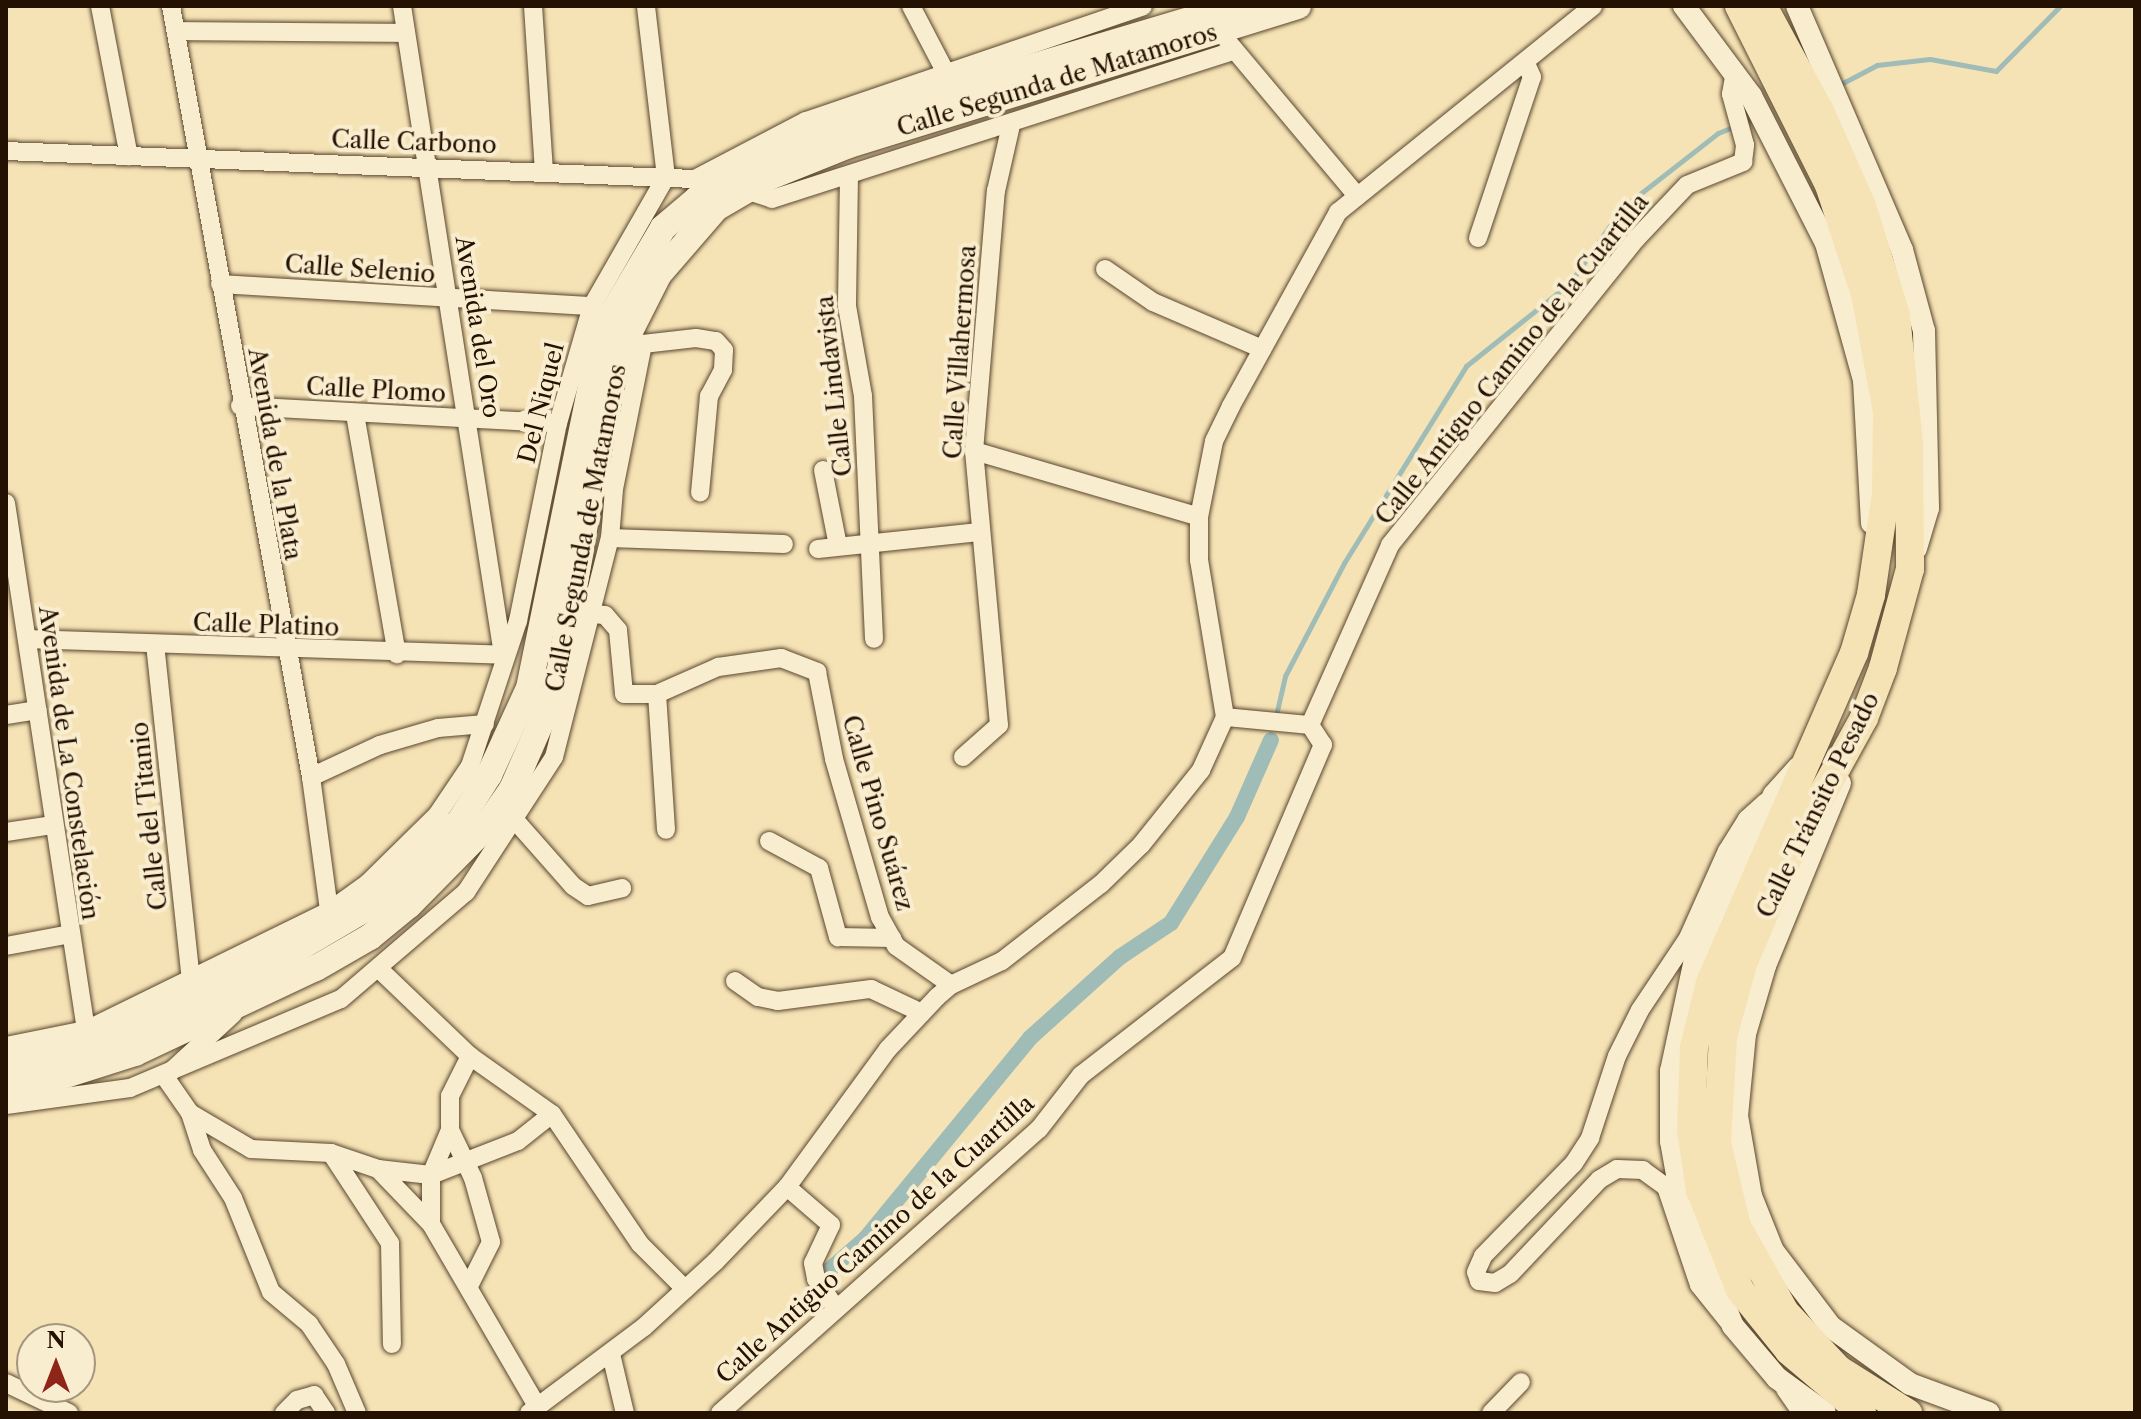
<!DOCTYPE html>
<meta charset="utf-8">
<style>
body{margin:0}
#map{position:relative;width:2141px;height:1419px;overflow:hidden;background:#f6e3b5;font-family:"Libre Caslon Text",serif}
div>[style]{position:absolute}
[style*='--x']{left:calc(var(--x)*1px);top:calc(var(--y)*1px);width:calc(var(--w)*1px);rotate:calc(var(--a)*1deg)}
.stream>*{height:5px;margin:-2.5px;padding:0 2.5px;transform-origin:2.5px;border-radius:2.5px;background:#a0bcb7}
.canal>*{height:16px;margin:-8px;padding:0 8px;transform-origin:8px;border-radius:8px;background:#a0bcb7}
.roads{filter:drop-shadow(0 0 2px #59462f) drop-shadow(0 0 2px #59462f)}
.minor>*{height:18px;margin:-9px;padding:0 9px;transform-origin:9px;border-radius:9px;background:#f9edcf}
.tertiary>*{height:22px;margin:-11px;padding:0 11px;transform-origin:11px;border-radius:11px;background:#f9edcf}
.secondary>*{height:26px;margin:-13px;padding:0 13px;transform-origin:13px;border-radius:13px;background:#f9edcf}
.primary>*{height:28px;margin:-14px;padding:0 14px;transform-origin:14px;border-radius:14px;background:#f6e3b5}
span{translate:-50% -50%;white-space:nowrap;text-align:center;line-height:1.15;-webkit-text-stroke:8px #f9edcf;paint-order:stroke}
.street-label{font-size:24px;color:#251102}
.frame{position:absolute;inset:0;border:8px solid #251102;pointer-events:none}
.north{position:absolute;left:16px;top:1323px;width:80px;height:80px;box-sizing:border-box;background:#f9edcf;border:2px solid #a4957d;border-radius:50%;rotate:0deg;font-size:22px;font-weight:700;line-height:32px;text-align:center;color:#251102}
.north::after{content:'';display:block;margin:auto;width:28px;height:36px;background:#8f2418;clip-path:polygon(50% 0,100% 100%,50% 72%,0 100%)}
</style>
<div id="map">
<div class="stream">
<div style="--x:1839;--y:85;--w:43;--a:-27.8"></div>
<div style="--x:1877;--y:65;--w:53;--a:-6.5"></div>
<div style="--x:1930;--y:59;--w:67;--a:10.3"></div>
<div style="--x:1996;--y:71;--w:91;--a:-45.4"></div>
<div style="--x:1277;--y:711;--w:36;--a:-77"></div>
<div style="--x:1285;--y:676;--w:127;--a:-62.4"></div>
<div style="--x:1344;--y:563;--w:232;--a:-58.2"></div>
<div style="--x:1466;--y:366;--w:133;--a:-38.6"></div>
<div style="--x:1570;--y:283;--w:91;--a:-55.3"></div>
<div style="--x:1622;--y:208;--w:122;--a:-38"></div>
<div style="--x:1718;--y:133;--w:40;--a:-22"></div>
</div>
<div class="canal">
<div style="--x:826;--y:1273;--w:52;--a:-41.1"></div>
<div style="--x:865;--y:1239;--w:260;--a:-50.6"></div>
<div style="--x:1030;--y:1038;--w:121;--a:-42"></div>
<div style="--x:1120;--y:957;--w:61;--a:-33.7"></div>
<div style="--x:1171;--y:923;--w:125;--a:-58.1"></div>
<div style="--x:1237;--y:817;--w:84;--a:-66.2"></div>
</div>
<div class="roads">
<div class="minor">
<div style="--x:100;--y:6;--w:153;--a:79.1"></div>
<div style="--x:171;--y:6;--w:784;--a:79.71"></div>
<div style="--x:311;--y:777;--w:135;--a:82.3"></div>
<div style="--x:402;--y:6;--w:657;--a:81.15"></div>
<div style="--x:533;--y:6;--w:165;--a:86.2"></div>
<div style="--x:911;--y:6;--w:78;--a:62.4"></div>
<div style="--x:176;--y:31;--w:230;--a:0.5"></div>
<div style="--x:1228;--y:42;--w:201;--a:50"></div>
<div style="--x:6;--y:151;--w:690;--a:2.33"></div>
<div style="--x:695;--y:179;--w:125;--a:-27.6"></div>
<div style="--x:806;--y:121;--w:356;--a:-18.8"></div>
<div style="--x:849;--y:176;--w:130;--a:90.9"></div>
<div style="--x:847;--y:306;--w:91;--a:79.9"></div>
<div style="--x:863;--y:396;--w:243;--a:87.4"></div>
<div style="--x:736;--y:187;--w:38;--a:18"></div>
<div style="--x:772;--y:199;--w:485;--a:-17.8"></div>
<div style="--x:1478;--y:238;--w:170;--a:-71.5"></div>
<div style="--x:1532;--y:77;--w:17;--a:-114"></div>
<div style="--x:1105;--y:269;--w:58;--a:34.5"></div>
<div style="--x:1153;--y:302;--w:119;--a:23.3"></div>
<div style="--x:220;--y:284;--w:373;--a:3.4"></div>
<div style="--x:240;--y:406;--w:318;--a:3.1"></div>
<div style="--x:355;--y:414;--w:244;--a:80.1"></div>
<div style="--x:974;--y:451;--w:234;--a:16.3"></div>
<div style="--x:823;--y:470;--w:77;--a:78.8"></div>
<div style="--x:6;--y:503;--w:533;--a:81.37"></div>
<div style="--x:610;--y:538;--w:174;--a:2"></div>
<div style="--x:818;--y:549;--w:162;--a:-6"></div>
<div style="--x:592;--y:614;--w:13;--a:4"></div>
<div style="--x:605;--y:615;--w:20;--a:49"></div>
<div style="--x:618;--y:630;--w:64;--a:84.6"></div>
<div style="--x:624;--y:694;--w:33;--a:0"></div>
<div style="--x:657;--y:694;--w:136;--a:86.2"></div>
<div style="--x:27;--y:639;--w:476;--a:1.9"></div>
<div style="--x:155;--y:644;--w:341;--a:83.9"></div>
<div style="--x:657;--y:694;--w:67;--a:-23.9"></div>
<div style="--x:718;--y:667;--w:64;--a:-8.1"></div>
<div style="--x:781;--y:658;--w:39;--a:21"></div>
<div style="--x:817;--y:672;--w:89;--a:78.9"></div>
<div style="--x:834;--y:759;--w:165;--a:73.8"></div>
<div style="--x:880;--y:917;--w:33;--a:61"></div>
<div style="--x:896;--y:946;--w:67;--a:35.3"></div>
<div style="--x:6;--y:715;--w:32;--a:-9"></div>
<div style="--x:1225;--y:717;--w:85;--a:5.4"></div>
<div style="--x:963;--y:757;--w:48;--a:-41.6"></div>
<div style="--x:999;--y:725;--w:275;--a:-95.2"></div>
<div style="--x:974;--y:451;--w:261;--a:-85.2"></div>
<div style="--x:996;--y:191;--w:68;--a:-77.2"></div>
<div style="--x:311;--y:777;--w:76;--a:-24.9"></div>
<div style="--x:380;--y:745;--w:60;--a:-16.3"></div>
<div style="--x:438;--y:728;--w:47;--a:-4.9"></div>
<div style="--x:514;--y:819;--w:89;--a:48.6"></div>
<div style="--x:573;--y:886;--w:18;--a:34"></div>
<div style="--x:588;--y:896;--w:35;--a:-13"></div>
<div style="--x:6;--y:832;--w:48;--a:-8.5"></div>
<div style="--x:769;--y:841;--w:57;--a:28.4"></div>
<div style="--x:819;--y:868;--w:72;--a:74.6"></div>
<div style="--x:838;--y:937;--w:54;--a:1.1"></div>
<div style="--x:6;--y:946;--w:65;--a:-10.6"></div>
<div style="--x:380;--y:970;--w:124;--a:43.7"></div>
<div style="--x:470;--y:1056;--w:100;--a:35.3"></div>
<div style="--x:552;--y:1114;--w:157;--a:55.9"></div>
<div style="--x:640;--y:1244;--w:64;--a:45"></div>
<div style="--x:735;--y:981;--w:28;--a:35"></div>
<div style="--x:758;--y:997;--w:20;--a:11"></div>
<div style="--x:778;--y:1001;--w:94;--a:-7.4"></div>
<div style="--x:871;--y:989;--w:56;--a:25.2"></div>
<div style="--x:233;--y:1014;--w:93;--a:137.2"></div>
<div style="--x:165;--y:1077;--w:44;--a:55.2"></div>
<div style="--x:190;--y:1113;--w:39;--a:72"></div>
<div style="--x:202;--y:1150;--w:57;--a:57.1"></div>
<div style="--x:233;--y:1198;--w:101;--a:68"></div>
<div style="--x:271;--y:1292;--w:50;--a:40.1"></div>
<div style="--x:309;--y:1324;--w:48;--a:56"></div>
<div style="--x:336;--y:1364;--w:53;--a:66.8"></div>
<div style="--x:6;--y:1046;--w:82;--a:-11.3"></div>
<div style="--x:86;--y:1030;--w:271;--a:-26.1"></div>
<div style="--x:329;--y:911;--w:48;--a:-35.7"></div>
<div style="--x:368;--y:883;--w:97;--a:-44.6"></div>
<div style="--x:437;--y:815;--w:59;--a:-56"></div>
<div style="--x:470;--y:766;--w:153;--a:-71.7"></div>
<div style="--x:518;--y:621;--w:202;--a:-78.6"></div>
<div style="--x:558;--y:423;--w:122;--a:-73.8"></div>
<div style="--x:592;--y:306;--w:149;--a:-60.2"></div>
<div style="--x:666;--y:177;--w:172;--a:-96.7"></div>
<div style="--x:6;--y:1105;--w:125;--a:-7.8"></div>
<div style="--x:130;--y:1088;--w:229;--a:-22.9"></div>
<div style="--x:341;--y:999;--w:165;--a:-40.6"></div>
<div style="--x:466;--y:892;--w:161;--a:-56.9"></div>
<div style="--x:554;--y:757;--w:226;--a:-75.7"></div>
<div style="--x:610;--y:538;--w:49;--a:-85.3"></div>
<div style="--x:614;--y:489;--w:148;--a:-78.7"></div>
<div style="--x:643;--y:344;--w:53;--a:-6.5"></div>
<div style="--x:696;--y:338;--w:20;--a:9"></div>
<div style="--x:716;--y:341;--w:12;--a:48"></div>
<div style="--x:724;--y:350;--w:20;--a:93"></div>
<div style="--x:723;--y:370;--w:30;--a:118"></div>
<div style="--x:709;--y:396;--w:97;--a:95.3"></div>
<div style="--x:190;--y:1113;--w:71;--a:30.5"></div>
<div style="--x:251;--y:1149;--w:80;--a:2.9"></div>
<div style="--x:331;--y:1153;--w:50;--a:18.8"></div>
<div style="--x:378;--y:1169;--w:76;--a:46.1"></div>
<div style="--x:431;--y:1224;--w:213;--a:59.8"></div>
<div style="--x:331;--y:1153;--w:108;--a:56.8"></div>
<div style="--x:390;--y:1243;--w:101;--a:88.9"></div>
<div style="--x:378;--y:1169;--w:53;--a:6.5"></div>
<div style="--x:431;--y:1175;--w:93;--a:-21.3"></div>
<div style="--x:518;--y:1141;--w:43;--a:-38.5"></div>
<div style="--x:787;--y:1187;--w:58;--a:40.8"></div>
<div style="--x:831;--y:1225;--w:42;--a:115.3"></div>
<div style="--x:813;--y:1263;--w:16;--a:79"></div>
<div style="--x:816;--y:1279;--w:36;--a:56"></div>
<div style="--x:431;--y:1224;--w:49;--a:-90"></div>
<div style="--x:431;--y:1175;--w:49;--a:-67.1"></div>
<div style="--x:469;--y:1286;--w:49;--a:-63.4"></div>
<div style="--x:491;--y:1242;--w:66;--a:-105.7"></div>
<div style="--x:473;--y:1178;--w:53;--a:-115.6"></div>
<div style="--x:450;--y:1130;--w:34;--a:-90"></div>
<div style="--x:450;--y:1096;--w:45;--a:-63.4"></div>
<div style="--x:1728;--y:1321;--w:46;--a:-128.9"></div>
<div style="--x:1699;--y:1285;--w:103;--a:-108.6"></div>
<div style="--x:1666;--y:1187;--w:29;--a:-144"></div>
<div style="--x:1643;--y:1170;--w:26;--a:-178"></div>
<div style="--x:1617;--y:1169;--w:21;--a:149"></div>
<div style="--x:1599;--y:1180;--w:129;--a:133.4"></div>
<div style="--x:1510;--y:1274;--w:17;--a:149"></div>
<div style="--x:1495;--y:1283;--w:16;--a:-173"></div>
<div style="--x:1479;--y:1281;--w:9;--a:-108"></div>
<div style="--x:1476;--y:1272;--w:17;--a:-66"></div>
<div style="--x:1483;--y:1256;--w:130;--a:-45.6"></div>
<div style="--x:1574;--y:1163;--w:30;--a:-57"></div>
<div style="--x:1590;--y:1138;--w:86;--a:-71.8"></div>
<div style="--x:1617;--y:1056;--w:51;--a:-63.4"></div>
<div style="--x:1640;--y:1010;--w:87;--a:-56.3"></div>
<div style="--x:1688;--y:938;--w:95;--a:-65.9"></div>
<div style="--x:1727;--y:851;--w:38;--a:-58"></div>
<div style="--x:1747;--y:819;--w:25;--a:-42"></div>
<div style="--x:611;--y:1354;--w:61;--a:76.7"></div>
<div style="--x:6;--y:1383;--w:70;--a:25.5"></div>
<div style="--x:1785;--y:1389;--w:29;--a:55"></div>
<div style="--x:284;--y:1413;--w:18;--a:-45"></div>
<div style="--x:297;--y:1400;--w:18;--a:-16"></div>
<div style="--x:314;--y:1395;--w:22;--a:56"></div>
<div style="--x:529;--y:1413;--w:144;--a:-36.8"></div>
<div style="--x:644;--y:1327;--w:96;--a:-42.5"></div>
<div style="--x:715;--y:1262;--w:104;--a:-46.2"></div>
<div style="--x:787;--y:1187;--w:171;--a:-53.8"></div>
<div style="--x:888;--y:1049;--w:71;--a:-46.7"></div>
<div style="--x:937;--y:997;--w:18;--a:-41"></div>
<div style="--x:951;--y:985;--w:56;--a:-25.2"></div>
<div style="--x:1002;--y:961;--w:125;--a:-37.9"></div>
<div style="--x:1101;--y:884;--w:56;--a:-44.3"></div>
<div style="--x:1141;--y:845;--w:96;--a:-51.3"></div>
<div style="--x:1201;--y:770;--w:58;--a:-65.6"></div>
<div style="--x:1225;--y:717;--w:159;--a:-99.4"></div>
<div style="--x:1199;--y:560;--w:43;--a:-90"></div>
<div style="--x:1199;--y:517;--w:77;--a:-78.8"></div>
<div style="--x:1214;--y:441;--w:39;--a:-64"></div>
<div style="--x:1231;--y:406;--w:222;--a:-61.1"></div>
<div style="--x:1338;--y:212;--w:328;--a:-38.9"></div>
<div style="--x:720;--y:1413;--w:427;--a:-41.7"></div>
<div style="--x:1039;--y:1129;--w:68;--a:-52.1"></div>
<div style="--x:1081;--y:1075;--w:191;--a:-37.8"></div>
<div style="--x:1232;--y:958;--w:232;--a:-66.9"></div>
<div style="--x:1323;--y:745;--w:24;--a:-123"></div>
<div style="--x:1310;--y:725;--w:197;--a:-66"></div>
<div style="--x:1390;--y:545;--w:393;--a:-51.2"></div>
<div style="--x:1636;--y:239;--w:74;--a:-46.6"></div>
<div style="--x:1687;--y:185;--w:61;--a:-22.3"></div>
<div style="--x:1743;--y:162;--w:17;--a:-83"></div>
<div style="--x:1745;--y:145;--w:53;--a:-105.4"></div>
<div style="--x:1731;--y:94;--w:23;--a:-80"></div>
<div style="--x:1491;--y:1413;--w:43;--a:-45.9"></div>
</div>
<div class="tertiary">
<div style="--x:1684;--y:6;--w:112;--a:53.3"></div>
<div style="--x:1751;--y:96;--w:165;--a:63"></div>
<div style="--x:1826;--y:243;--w:142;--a:74.5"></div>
<div style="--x:1864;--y:380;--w:143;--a:86.8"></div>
<div style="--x:1797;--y:6;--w:266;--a:66.7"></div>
<div style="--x:1902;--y:250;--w:84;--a:74.8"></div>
<div style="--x:1924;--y:331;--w:177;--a:88.7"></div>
<div style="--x:1928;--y:508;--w:42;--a:106.7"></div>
<div style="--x:1798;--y:768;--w:36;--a:132"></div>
<div style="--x:1774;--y:795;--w:74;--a:118.3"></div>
<div style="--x:1739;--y:860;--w:113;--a:113.4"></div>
<div style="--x:1694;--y:964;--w:109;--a:102.1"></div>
<div style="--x:1671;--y:1071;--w:70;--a:90"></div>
<div style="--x:1671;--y:1141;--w:63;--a:79.9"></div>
<div style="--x:1682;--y:1203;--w:133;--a:67.5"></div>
<div style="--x:1733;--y:1326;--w:68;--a:49.8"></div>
<div style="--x:1777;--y:1378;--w:59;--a:36.1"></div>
<div style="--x:1840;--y:783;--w:198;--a:112.3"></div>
<div style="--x:1765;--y:966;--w:71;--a:106.4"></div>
<div style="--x:1745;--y:1034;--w:82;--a:95.6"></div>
<div style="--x:1737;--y:1116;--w:81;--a:80.1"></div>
<div style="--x:1751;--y:1196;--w:59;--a:68.2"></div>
<div style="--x:1773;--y:1251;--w:96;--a:52.7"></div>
<div style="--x:1831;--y:1327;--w:97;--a:35.8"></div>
<div style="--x:1910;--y:1384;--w:84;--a:20.2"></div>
</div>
<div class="secondary">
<div style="--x:6;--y:1060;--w:38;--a:-5"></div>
<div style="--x:44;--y:1057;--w:52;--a:-14.6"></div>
<div style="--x:94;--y:1044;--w:205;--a:-24.6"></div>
<div style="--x:280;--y:959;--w:107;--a:-30.4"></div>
<div style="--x:372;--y:905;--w:120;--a:-43.7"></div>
<div style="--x:459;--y:822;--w:56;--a:-57.4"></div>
<div style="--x:489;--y:775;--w:96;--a:-65.3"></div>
<div style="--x:529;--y:688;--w:324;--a:-78.4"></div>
<div style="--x:594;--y:371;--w:58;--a:-72.8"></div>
<div style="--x:611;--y:316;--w:102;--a:-59.4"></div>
<div style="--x:663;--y:228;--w:45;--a:-40.5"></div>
<div style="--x:697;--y:199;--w:91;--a:-31.9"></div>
<div style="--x:774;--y:151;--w:135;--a:-19.5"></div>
<div style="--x:901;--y:106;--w:350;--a:-16.6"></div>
<div style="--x:6;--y:1084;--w:34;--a:-2"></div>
<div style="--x:40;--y:1083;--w:100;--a:-17.5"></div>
<div style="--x:135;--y:1053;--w:200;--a:-25.2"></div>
<div style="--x:316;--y:968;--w:62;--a:-29.9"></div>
<div style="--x:370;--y:937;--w:50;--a:-39.4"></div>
<div style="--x:409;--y:905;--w:108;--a:-45.4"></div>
<div style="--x:485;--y:828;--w:47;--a:-55.3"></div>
<div style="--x:512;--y:789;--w:112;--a:-66.4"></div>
<div style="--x:557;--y:686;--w:287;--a:-80.2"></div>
<div style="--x:606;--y:403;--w:69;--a:-72.3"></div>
<div style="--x:627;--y:337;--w:71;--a:-63.1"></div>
<div style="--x:659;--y:274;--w:87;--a:-49.2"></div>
<div style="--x:716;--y:208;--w:61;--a:-30.3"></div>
<div style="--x:769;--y:177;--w:86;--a:-21.8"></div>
<div style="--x:849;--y:145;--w:470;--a:-17.2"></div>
</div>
<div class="primary">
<div style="--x:1739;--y:6;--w:200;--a:63.3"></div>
<div style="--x:1829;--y:185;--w:115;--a:71.7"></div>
<div style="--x:1865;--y:294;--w:120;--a:79.4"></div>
<div style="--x:1887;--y:412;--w:81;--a:90.7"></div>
<div style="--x:1886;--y:493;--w:103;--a:98.4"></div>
<div style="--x:1871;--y:595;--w:60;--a:106.3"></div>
<div style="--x:1854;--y:653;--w:360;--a:113.6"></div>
<div style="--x:1710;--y:983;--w:66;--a:104"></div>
<div style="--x:1694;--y:1047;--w:83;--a:92.1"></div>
<div style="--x:1691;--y:1130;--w:61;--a:81.5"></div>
<div style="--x:1700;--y:1190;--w:108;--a:68.2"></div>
<div style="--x:1740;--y:1290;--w:78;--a:51.2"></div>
<div style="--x:1789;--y:1351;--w:96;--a:40.3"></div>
<div style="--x:1763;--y:6;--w:119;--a:61.5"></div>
<div style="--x:1820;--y:111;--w:104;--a:66.1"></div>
<div style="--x:1862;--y:206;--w:114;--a:72.7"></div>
<div style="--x:1896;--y:315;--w:130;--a:84.2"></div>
<div style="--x:1909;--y:444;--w:125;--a:89.5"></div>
<div style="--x:1910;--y:569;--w:103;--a:105.3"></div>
<div style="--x:1883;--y:668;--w:53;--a:110.8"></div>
<div style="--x:1864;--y:718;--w:149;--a:118.8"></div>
<div style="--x:1792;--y:849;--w:125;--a:113.1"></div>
<div style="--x:1743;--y:964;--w:76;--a:105.3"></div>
<div style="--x:1723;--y:1037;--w:106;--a:93.2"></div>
<div style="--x:1717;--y:1143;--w:85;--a:76.5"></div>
<div style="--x:1737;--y:1226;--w:98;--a:60.8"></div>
<div style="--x:1785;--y:1312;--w:78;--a:47.1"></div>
<div style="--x:1838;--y:1369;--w:83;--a:32.2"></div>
</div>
</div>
<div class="street-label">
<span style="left:1057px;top:80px;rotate:-17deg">Calle Segunda de Matamoros</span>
<span style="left:414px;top:142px;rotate:2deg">Calle Carbono</span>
<span style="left:360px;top:269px;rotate:4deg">Calle Selenio</span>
<span style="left:478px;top:327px;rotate:81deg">Avenida del Oro</span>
<span style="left:960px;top:352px;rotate:-86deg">Calle Villahermosa</span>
<span style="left:1512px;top:359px;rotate:-51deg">Calle Antiguo Camino de la Cuartilla</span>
<span style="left:834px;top:386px;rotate:-96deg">Calle Lindavista</span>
<span style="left:376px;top:390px;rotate:3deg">Calle Plomo</span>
<span style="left:541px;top:403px;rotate:-76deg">Del Niquel</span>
<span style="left:275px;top:454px;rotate:80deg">Avenida de la Plata</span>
<span style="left:586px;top:528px;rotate:-79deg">Calle Segunda de Matamoros</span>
<span style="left:266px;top:625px;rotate:2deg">Calle Platino</span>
<span style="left:69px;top:763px;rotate:82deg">Avenida de La Constelación</span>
<span style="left:1818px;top:805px;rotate:-64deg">Calle Tránsito Pesado</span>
<span style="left:878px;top:813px;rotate:74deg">Calle Pino Suárez</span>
<span style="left:149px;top:816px;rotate:-96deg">Calle del Titanio</span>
<span style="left:875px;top:1239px;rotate:-42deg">Calle Antiguo Camino de la Cuartilla</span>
</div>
<div class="frame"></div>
<div class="north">N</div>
</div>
